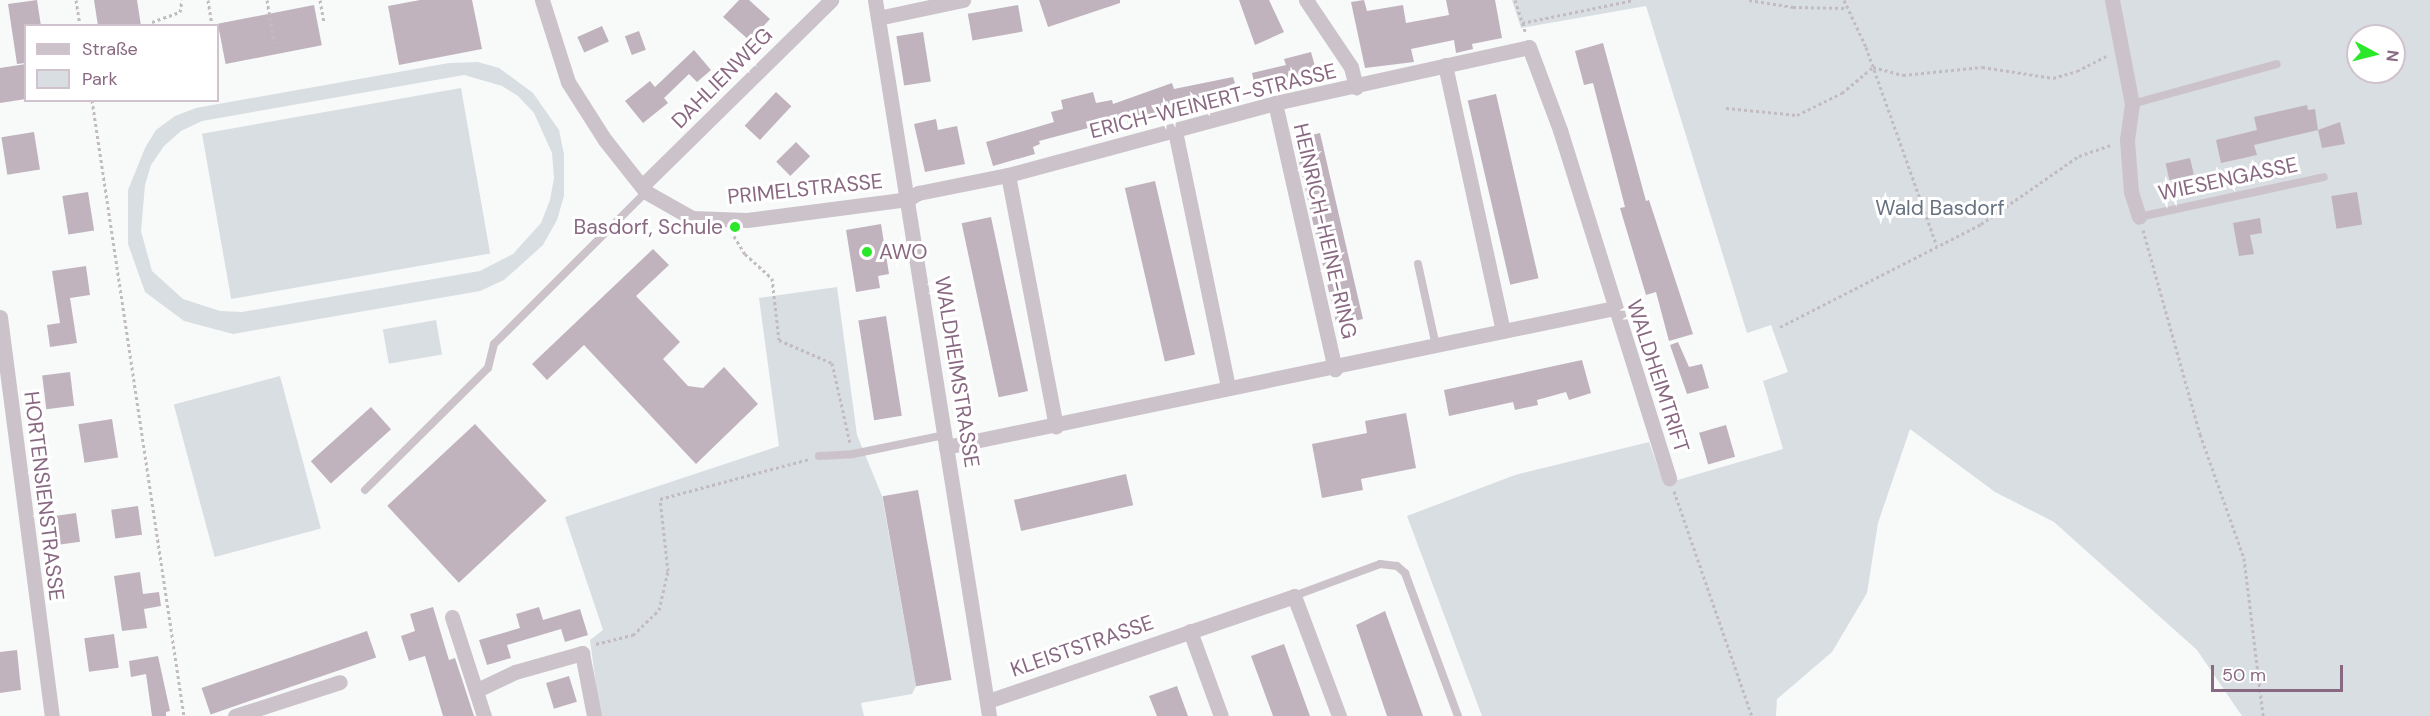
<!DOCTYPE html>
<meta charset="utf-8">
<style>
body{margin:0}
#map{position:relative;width:2430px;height:716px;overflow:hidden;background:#f7faf9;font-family:"DM Sans",sans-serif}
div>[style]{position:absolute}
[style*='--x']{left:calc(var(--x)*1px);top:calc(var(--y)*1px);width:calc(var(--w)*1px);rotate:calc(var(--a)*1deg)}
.green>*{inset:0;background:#d8dee2;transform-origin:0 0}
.building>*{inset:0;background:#c0b3be;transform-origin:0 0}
.path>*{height:3px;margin-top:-1.5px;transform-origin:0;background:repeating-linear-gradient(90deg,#c2bbc0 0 3px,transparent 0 6px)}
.lane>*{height:8px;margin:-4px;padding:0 4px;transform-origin:4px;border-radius:4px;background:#ccc3ca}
.street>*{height:15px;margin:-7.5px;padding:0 7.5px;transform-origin:7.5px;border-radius:7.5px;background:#ccc3ca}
.dots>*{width:16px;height:16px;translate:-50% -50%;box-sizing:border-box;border:3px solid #fff;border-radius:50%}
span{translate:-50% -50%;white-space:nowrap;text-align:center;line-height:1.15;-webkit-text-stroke:6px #fff;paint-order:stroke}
.street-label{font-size:21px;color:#896882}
.park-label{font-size:21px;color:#677280}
.poi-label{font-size:21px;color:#896882}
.right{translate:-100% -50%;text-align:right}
.left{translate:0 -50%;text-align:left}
.legend{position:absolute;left:24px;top:24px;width:195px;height:78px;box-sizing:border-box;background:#fff;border:2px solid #d0c3cd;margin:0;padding:8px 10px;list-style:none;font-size:18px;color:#896882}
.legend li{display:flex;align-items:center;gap:12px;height:30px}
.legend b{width:30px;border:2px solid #d0c3cd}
.north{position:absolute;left:2346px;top:24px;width:60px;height:60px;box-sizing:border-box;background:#fff;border:2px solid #d0c3cd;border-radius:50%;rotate:97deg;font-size:16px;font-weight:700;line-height:24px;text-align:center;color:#896882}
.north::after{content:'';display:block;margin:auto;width:21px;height:27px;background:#2ae829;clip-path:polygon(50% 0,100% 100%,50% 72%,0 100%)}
.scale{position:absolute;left:2211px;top:665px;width:132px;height:27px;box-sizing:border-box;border:3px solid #896882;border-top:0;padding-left:8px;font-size:18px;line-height:21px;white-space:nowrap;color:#896882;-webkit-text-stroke:4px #fff;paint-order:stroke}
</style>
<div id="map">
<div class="green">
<div style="clip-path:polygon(evenodd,1512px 0,2430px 0,2430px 716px,2242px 716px,2197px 650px,2054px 522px,1995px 492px,1910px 429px,1878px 523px,1867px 593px,1832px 652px,1777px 699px,1776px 716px,1482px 716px,1407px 516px,1515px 475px,1649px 442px,1664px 484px,1783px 449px,1763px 381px,1788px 372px,1771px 325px,1747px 333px,1646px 6px,1521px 28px,1512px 0,2358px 36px,2394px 36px,2394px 72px,2358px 72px,2358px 36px)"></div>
<div style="clip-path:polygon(evenodd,478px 62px,499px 68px,533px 93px,559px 130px,564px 154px,564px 196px,557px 220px,543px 245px,504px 280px,480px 291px,233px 334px,184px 321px,145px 292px,128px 244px,128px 190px,145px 148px,156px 130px,175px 116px,196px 108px,449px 63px,478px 62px,464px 75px,502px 86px,518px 96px,534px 113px,552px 153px,554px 178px,550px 200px,541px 223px,513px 254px,480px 271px,242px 312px,220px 311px,183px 299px,152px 271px,141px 231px,145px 185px,151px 165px,164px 146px,181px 131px,202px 121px,464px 75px)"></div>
<div style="left:461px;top:88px;width:168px;height:263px;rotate:80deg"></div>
<div style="clip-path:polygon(837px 287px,857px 435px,882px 496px,916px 686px,912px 694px,861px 703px,864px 716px,600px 716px,590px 640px,603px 630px,565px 517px,779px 446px,759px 298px)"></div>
<div style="left:436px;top:320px;width:35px;height:54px;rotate:80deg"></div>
<div style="left:280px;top:376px;width:158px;height:110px;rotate:75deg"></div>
</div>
<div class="building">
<div style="clip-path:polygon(37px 0,41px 26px,26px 26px,26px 63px,17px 64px,8px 4px)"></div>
<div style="clip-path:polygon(94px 0,137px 0,141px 26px,98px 26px)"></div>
<div style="clip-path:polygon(420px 0,472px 0,482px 49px,399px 65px,388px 6px)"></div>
<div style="clip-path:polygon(739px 0,749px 0,770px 19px,750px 41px,723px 17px)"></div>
<div style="clip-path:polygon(1039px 0,1120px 0,1120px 3px,1048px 27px)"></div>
<div style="clip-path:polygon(1239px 0,1269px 0,1284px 32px,1255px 45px)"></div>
<div style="clip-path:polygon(1364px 0,1367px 11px,1403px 5px,1406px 23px,1449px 15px,1446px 0,1495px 0,1502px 38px,1472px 44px,1473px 49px,1456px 53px,1454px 40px,1411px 49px,1414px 62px,1365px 68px,1351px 2px)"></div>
<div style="left:314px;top:5px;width:41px;height:98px;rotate:79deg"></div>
<div style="left:1018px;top:5px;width:27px;height:51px;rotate:80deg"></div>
<div style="left:602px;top:26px;width:17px;height:27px;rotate:66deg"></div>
<div style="left:639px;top:31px;width:20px;height:15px;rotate:70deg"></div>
<div style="left:923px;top:32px;width:50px;height:27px;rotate:81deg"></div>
<div style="clip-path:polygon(1603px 43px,1646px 201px,1649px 200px,1693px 334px,1669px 341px,1656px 292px,1646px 295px,1620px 208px,1625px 207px,1593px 83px,1584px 85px,1575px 51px)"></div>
<div style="clip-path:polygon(694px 50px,711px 70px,697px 82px,689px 74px,664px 98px,668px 103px,643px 123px,625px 101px,650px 81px,655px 87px)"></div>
<div style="clip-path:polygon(1311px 52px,1318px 77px,1255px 87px,1252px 73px,1286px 65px,1284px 59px)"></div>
<div style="clip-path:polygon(26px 64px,26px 99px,0 103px,0 68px)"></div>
<div style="clip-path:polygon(1233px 77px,1235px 83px,1187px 103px,1128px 124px,1126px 118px,1039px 141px,1040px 144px,1033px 147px,1035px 154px,993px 166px,986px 142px,1054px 122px,1051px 112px,1063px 109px,1061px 100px,1093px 92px,1096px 103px,1112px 100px,1113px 104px,1172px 83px,1174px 89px)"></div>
<div style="left:776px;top:92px;width:21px;height:46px;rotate:43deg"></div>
<div style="left:1496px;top:94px;width:189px;height:29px;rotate:77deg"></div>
<div style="clip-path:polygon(2307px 105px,2308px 110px,2315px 109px,2318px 130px,2254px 145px,2257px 155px,2221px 163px,2216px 140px,2257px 130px,2254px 117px)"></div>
<div style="clip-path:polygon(936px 119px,938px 130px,957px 126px,965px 164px,925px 172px,914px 124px)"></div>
<div style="clip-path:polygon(2340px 122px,2345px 144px,2322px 148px,2318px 130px)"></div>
<div style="left:34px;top:132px;width:38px;height:33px;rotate:81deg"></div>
<div style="left:1320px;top:133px;width:191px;height:27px;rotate:77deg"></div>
<div style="left:796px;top:142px;width:20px;height:28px;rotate:45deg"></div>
<div style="left:2190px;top:158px;width:17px;height:25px;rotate:77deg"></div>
<div style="left:1155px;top:181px;width:178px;height:31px;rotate:77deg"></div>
<div style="left:88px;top:192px;width:39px;height:26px;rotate:81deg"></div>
<div style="left:2357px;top:192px;width:33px;height:26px;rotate:81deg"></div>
<div style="left:991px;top:217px;width:178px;height:30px;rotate:78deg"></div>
<div style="clip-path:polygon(2260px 218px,2262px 233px,2250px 235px,2254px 254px,2239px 256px,2233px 223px)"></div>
<div style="clip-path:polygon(881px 224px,889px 274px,878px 276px,880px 288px,856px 292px,846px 230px)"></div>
<div style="clip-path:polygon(653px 249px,669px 265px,636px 296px,680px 342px,663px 359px,688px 386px,703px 388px,724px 367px,758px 404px,696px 464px,584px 345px,547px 380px,532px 364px)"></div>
<div style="clip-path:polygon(86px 266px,90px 295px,70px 298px,77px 343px,50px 347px,47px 325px,60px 323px,52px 271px)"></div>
<div style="left:886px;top:316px;width:101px;height:28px;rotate:81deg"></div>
<div style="clip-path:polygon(1678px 342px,1689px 367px,1702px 364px,1709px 388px,1687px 394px,1670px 345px)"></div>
<div style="clip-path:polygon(1582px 360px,1591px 393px,1569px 400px,1566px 392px,1537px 400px,1538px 405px,1515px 410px,1513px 402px,1449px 416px,1444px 390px)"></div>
<div style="left:70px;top:372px;width:34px;height:28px;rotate:83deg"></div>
<div style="left:371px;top:407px;width:30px;height:81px;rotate:48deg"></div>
<div style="clip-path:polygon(1406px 413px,1416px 468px,1361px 479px,1363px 490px,1322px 498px,1312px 444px,1367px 433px,1365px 421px)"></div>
<div style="left:112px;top:419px;width:39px;height:34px;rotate:81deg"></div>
<div style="left:475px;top:424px;width:105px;height:120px;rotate:47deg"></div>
<div style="left:1726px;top:425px;width:33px;height:28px;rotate:74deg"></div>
<div style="left:1126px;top:474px;width:32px;height:115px;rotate:77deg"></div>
<div style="left:918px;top:490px;width:193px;height:36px;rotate:80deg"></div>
<div style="left:138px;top:506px;width:29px;height:27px;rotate:82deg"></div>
<div style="left:76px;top:513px;width:29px;height:27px;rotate:82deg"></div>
<div style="clip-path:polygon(140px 572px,143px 594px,159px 592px,161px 606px,144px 609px,147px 628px,122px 631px,114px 576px)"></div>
<div style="clip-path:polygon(433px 607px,449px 660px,455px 658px,474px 716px,443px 716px,425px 656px,409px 661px,401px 636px,415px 631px,410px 614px)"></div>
<div style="clip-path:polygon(539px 607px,543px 620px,580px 609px,588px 635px,565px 642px,561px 629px,507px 645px,511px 658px,487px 665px,479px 640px,520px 628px,516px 614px)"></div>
<div style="clip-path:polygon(1385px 611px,1423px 716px,1387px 716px,1356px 625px)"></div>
<div style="left:367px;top:631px;width:28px;height:175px;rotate:71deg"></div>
<div style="left:114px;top:634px;width:34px;height:30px;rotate:82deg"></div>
<div style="clip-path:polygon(1284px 644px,1310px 716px,1273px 716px,1251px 656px)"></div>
<div style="clip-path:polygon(17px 650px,21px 690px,0 693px,0 652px)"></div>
<div style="clip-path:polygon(158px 656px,170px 711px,166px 712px,166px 716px,152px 716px,146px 674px,131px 677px,129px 661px)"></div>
<div style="left:569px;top:676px;width:27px;height:24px;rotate:73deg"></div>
<div style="clip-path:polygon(1177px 686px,1188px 716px,1157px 716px,1149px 696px)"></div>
</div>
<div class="path">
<div style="--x:76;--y:0;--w:26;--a:81"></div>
<div style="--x:208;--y:0;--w:26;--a:81"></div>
<div style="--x:267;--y:0;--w:43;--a:80.5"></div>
<div style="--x:320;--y:0;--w:22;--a:80"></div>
<div style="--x:1515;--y:0;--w:33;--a:72"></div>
<div style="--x:1749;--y:0;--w:45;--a:9"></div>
<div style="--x:1793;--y:7;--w:54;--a:1.1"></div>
<div style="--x:1844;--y:0;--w:52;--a:64.9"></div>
<div style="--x:1866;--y:47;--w:211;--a:70.4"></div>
<div style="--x:1522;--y:23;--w:114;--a:-11.6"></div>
<div style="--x:152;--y:26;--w:4;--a:-90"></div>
<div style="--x:152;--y:22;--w:30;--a:-20"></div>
<div style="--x:180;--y:12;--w:12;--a:-81"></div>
<div style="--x:92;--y:100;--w:623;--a:81.51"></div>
<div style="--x:1726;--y:108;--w:71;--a:5.6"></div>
<div style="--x:1797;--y:115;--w:50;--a:-26.1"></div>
<div style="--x:1842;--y:93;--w:40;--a:-40"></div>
<div style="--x:1873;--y:67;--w:31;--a:15"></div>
<div style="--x:1903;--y:75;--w:79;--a:-5.8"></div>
<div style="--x:1982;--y:67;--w:72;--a:8.8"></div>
<div style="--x:2053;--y:78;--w:25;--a:-16"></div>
<div style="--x:2077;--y:71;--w:33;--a:-27"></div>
<div style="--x:2143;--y:230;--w:212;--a:74.4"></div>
<div style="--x:2200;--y:434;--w:132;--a:70.5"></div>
<div style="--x:2244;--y:558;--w:159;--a:83.1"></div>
<div style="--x:734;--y:236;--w:21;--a:59"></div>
<div style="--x:745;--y:254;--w:36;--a:42"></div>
<div style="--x:772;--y:278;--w:62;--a:83.6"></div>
<div style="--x:779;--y:340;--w:58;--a:23.5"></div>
<div style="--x:832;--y:363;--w:82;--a:77.3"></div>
<div style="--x:1780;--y:327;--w:226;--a:-27.1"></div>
<div style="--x:1981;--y:224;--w:119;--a:-34.8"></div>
<div style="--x:2079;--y:156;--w:34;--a:-19"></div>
<div style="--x:1674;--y:491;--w:238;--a:70.9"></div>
<div style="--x:596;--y:644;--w:38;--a:-14"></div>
<div style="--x:633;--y:635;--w:36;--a:-44"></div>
<div style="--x:659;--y:610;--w:40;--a:-77"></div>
<div style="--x:668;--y:571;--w:72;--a:-96.3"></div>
<div style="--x:660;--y:499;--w:154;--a:-15"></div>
</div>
<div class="lane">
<div style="--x:2132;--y:104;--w:150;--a:-15.4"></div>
<div style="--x:2139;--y:217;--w:189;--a:-12.2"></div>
<div style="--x:1418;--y:264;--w:84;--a:77.6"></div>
<div style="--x:819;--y:456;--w:34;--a:-3"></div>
<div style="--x:853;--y:454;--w:94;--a:-11.7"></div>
<div style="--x:365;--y:490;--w:173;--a:-44.8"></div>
<div style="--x:488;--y:368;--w:25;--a:-76"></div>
<div style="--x:494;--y:344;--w:215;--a:-45"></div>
<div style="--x:1294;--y:596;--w:92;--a:-20.4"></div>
<div style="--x:1380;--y:564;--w:17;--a:7"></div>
<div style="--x:1397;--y:566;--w:11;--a:41"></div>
<div style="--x:1405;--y:573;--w:153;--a:69.7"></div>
</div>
<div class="street">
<div style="--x:542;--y:0;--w:86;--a:72.4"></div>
<div style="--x:568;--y:82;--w:69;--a:57.5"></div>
<div style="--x:605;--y:140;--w:66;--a:51.7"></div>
<div style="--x:646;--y:192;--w:53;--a:29.5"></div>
<div style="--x:692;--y:218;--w:55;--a:2.1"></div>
<div style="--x:747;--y:220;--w:162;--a:-7.4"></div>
<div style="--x:908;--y:199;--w:12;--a:-31"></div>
<div style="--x:918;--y:193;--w:92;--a:-11.3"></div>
<div style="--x:1008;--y:175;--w:277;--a:-15.1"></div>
<div style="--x:1275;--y:103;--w:260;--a:-12.4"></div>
<div style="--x:1529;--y:47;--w:89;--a:69.5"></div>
<div style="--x:1560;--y:130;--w:365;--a:72.6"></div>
<div style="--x:875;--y:0;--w:725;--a:80.95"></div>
<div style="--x:1306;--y:0;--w:81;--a:56.1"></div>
<div style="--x:1351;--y:67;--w:21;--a:76"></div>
<div style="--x:2112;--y:0;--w:106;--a:79.1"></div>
<div style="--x:2132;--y:104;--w:36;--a:98"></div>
<div style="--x:2127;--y:140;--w:52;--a:85.6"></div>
<div style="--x:2131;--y:192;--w:26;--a:72"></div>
<div style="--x:878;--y:18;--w:87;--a:-12"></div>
<div style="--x:1445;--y:65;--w:271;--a:77.7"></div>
<div style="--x:1275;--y:103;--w:273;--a:77.3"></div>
<div style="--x:1175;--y:131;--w:262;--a:78.3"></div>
<div style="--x:1008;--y:175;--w:256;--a:79.2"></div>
<div style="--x:643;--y:185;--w:264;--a:-44.5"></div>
<div style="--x:0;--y:317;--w:402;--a:82.6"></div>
<div style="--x:946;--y:447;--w:682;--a:-11.75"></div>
<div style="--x:452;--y:617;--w:104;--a:72.1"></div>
<div style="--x:1190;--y:631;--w:90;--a:70"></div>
<div style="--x:477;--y:690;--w:42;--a:-25.3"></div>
<div style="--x:515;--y:672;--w:70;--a:-15.8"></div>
<div style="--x:582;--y:653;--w:64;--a:79.2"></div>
<div style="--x:988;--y:701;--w:324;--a:-18.9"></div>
<div style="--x:1294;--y:596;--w:128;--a:69.4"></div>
<div style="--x:235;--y:716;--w:110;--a:-17.9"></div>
</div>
<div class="dots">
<div style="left:735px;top:227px;background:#2ae829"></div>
<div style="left:867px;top:252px;background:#2ae829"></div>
</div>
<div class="street-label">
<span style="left:722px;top:78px;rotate:-45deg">DAHLIENWEG</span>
<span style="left:1213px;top:101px;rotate:-14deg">ERICH-WEINERT-STRASSE</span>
<span style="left:2228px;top:179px;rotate:-12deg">WIESENGASSE</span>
<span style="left:805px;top:189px;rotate:-6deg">PRIMELSTRASSE</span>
<span style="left:1325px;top:231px;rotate:77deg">HEINRICH-HEINE-RING</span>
<span style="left:957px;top:372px;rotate:81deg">WALDHEIMSTRASSE</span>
<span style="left:1658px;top:376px;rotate:72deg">WALDHEIMTRIFT</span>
<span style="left:44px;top:496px;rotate:83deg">HORTENSIENSTRASSE</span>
<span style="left:1082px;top:646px;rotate:-19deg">KLEISTSTRASSE</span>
</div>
<div class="park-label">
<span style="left:1940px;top:208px">Wald Basdorf</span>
</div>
<div class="poi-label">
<span class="right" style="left:723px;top:227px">Basdorf, Schule</span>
<span class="left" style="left:879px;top:252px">AWO</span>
</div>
<ul class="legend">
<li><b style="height:8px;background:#ccc3ca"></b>Straße</li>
<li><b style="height:16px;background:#d8dee2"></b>Park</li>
</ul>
<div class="north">N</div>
<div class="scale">50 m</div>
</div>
